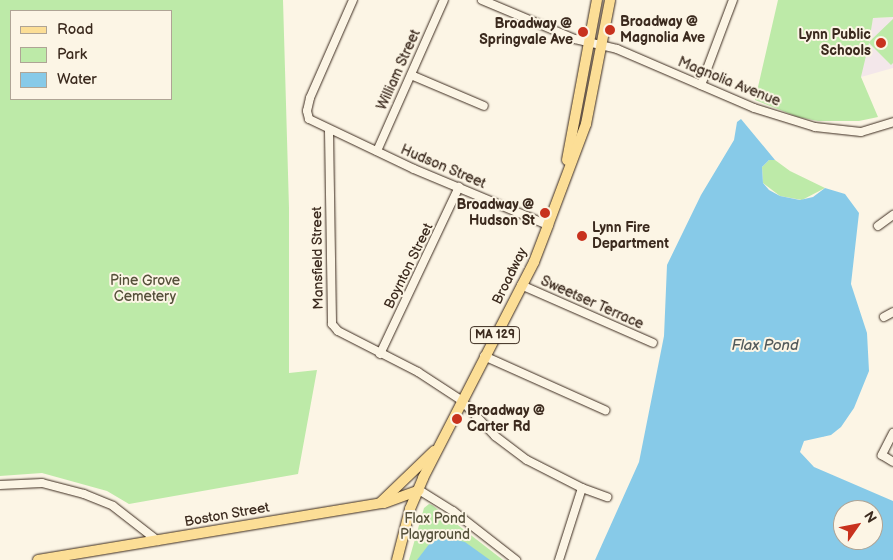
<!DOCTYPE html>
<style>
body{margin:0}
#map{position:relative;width:893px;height:560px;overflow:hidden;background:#fcf5e5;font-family:"Balsamiq Sans",sans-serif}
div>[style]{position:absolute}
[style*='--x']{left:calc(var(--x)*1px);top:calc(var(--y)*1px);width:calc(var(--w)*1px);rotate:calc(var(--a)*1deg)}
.built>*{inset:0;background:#f3e7ea}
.green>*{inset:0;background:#bdeaa8}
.water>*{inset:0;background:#87cae8}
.roads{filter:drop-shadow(0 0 1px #3b2a1e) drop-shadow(0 0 1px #3b2a1e)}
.minor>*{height:8px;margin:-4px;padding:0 4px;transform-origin:4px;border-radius:4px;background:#fcf5e5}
.major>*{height:10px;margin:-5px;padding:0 5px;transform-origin:5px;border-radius:5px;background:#fcde96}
.dots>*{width:14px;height:14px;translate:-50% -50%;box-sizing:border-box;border:2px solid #fcf5e5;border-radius:50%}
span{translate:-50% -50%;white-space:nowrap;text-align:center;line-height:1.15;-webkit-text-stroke:4px #fcf5e5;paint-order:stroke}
.shield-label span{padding:1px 4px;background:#fcf5e5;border:1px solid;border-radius:4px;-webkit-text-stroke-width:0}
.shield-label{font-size:12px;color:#3b2a1e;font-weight:700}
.poi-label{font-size:14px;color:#3b2a1e;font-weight:700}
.left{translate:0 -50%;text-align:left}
.right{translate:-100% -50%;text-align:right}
.street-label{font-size:14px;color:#3b2a1e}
.park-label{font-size:14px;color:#55503a}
.water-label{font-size:15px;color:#525a5b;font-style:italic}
.legend{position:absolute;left:10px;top:10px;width:162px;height:90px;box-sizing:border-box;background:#fcf5e5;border:1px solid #afa495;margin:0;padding:6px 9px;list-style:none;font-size:15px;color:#3b2a1e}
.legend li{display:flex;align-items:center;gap:10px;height:25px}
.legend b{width:25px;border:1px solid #afa495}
.north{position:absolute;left:833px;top:500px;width:50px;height:50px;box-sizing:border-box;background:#fcf5e5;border:1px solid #afa495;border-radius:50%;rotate:57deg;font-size:14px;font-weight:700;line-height:20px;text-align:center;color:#3b2a1e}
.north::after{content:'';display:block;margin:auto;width:18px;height:22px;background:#c8321e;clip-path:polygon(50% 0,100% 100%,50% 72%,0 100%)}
</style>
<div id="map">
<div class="built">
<div style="clip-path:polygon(893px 17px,893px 68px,861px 77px,873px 18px)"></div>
</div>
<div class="green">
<div style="clip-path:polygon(evenodd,0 0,283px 0,289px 208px,289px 373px,317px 370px,298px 474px,129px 504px,107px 491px,42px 473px,0 476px,0 0,11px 11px,171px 11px,171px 99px,11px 99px,11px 11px)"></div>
<div style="clip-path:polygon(778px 0,893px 0,893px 17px,873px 18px,869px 42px,893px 19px,893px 63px,891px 65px,869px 43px,861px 77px,878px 117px,859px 121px,818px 121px,798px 117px,755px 100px)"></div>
<div style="clip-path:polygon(769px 160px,775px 160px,790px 171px,825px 188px,802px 200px,780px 196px,763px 183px,762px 167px)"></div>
<div style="clip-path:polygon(429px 504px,432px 505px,503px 560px,409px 560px,424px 508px)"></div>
</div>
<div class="water">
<div style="clip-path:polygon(evenodd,741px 119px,775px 160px,769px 160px,762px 167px,763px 183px,769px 190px,780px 196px,800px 200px,813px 197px,825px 188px,845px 194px,859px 213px,851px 284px,867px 333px,869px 371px,854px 408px,841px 427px,831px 435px,804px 441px,800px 452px,814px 467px,893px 501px,893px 560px,595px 560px,639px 462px,664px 336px,667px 265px,701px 195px,734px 140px,737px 122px,741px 119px,843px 510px,873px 510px,873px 540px,843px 540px,843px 510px)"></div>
<div style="clip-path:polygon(444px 537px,465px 542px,490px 560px,417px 560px,430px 543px)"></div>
</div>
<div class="roads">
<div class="minor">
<div style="--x:353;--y:0;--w:107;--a:113.7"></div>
<div style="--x:310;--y:98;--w:13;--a:103"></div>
<div style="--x:307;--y:111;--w:8;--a:76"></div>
<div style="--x:309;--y:119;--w:116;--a:25.5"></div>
<div style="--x:414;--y:169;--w:145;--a:22.7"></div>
<div style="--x:482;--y:0;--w:101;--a:22.8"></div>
<div style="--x:575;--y:39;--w:43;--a:13.4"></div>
<div style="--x:617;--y:49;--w:149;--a:23.3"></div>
<div style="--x:754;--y:108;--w:64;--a:17.3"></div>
<div style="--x:815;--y:127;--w:46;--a:6.2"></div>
<div style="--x:861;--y:132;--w:34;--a:-17"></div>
<div style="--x:411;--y:75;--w:79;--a:23"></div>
<div style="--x:701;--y:85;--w:91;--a:-69.4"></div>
<div style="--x:329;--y:131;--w:193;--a:89.1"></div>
<div style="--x:332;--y:324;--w:9;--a:49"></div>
<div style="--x:338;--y:331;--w:90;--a:27.1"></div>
<div style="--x:418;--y:372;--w:51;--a:33.1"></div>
<div style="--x:461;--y:400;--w:50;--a:46.6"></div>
<div style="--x:495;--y:436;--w:40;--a:37"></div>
<div style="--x:527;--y:460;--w:62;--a:27"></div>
<div style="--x:582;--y:488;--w:76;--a:107.7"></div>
<div style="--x:377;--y:151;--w:165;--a:-66.1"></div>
<div style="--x:878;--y:226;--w:19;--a:-36"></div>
<div style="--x:521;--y:285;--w:144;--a:23.7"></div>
<div style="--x:884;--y:317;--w:10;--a:-29"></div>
<div style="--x:380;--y:354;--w:185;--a:-64.7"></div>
<div style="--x:484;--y:356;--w:133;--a:24.1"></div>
<div style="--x:893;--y:433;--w:25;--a:117"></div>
<div style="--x:882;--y:455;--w:13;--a:32"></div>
<div style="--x:0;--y:485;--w:42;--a:-2.7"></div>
<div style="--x:42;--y:483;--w:43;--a:14.7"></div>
<div style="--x:84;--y:494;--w:31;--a:22"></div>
<div style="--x:113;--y:506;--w:57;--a:37.9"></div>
<div style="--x:582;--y:488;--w:27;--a:20"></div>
<div style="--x:419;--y:490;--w:40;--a:32"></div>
<div style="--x:453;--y:511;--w:80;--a:37.9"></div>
</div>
<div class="major">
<div style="--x:567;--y:160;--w:163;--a:-79.4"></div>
<div style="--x:380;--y:503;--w:75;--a:-43.9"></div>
<div style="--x:38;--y:560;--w:351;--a:-9.4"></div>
<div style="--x:384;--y:503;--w:37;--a:-20"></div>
<div style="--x:397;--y:560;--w:53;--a:-75.7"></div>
<div style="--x:410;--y:509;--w:34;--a:-67"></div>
<div style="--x:423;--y:478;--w:243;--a:-62.8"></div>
<div style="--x:534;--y:262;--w:40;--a:-69"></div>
<div style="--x:548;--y:225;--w:108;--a:-69.4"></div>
<div style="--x:586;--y:124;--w:126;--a:-79"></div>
</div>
</div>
<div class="dots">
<div style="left:610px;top:30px;background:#c8321e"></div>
<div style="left:583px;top:32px;background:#c8321e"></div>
<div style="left:881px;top:43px;background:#c8321e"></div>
<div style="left:545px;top:213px;background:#c8321e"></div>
<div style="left:582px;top:236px;background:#c8321e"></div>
<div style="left:457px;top:419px;background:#c8321e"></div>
</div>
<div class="shield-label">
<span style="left:495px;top:335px">MA 129</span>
</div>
<div class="poi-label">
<span class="left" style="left:620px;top:30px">Broadway @<br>Magnolia Ave</span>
<span class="right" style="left:573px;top:32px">Broadway @<br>Springvale Ave</span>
<span class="right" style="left:871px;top:43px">Lynn Public<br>Schools</span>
<span class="right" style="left:535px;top:213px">Broadway @<br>Hudson St</span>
<span class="left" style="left:592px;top:236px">Lynn Fire<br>Department</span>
<span class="left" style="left:467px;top:419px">Broadway @<br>Carter Rd</span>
</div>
<div class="street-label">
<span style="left:399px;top:70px;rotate:-66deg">William Street</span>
<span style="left:729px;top:82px;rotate:22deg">Magnolia Avenue</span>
<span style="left:443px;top:167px;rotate:23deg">Hudson Street</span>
<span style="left:318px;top:258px;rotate:-91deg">Mansfield Street</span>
<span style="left:409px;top:266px;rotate:-64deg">Boynton Street</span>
<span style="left:510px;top:276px;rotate:-64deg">Broadway</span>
<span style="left:592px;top:303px;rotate:24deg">Sweetser Terrace</span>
<span style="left:227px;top:515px;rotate:-10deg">Boston Street</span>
</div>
<div class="park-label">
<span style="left:145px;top:289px">Pine Grove<br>Cemetery</span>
<span style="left:435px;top:527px">Flax Pond<br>Playground</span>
</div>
<div class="water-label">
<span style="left:765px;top:346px">Flax Pond</span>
</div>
<ul class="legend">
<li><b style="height:6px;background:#fcde96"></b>Road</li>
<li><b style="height:14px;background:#bdeaa8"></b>Park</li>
<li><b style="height:14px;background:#87cae8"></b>Water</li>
</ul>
<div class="north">N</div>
</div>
